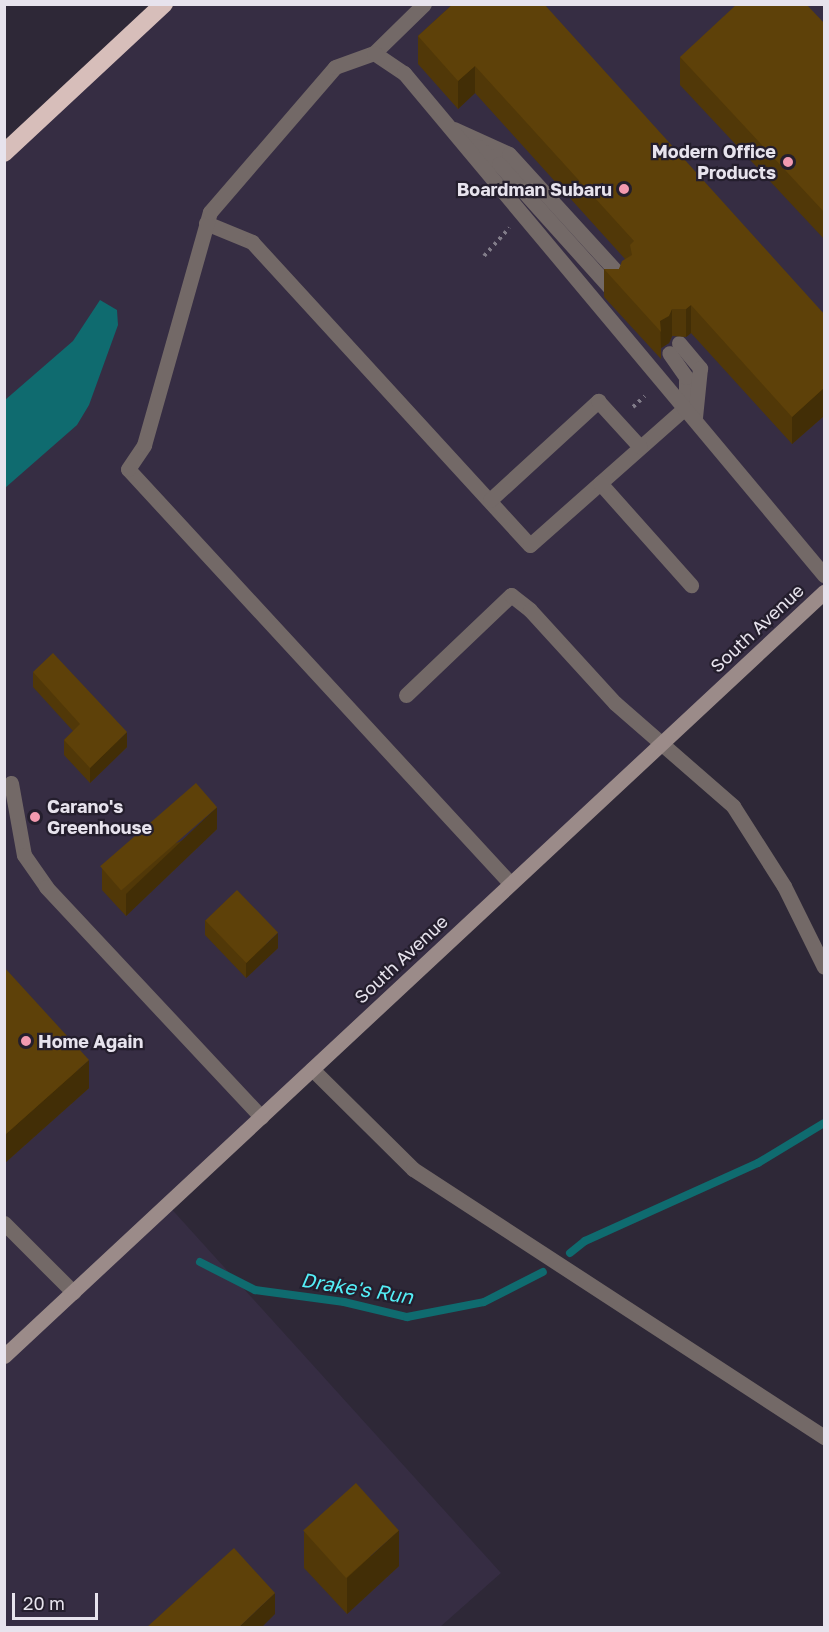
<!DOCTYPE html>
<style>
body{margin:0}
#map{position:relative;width:829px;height:1632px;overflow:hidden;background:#2e2837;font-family:"Golos Text",sans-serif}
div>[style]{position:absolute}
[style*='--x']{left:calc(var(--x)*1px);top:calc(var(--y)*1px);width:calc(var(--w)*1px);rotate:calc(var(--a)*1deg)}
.built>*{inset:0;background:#362d43}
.water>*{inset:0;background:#0f6b6f}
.stream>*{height:8px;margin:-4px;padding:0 4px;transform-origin:4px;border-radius:4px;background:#0f6b6f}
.path>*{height:4px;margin-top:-2px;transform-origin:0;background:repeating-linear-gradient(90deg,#817c89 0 3px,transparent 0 7.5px)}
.service>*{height:15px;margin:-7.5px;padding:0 7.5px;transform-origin:7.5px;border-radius:7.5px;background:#736967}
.secondary>*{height:15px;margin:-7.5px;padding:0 7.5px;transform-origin:7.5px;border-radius:7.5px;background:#9b8b89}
.motorway>*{height:18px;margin:-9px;padding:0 9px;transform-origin:9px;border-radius:9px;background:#d7beba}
.wall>*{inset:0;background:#513808}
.shaded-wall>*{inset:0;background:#422e06}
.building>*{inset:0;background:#5e4109;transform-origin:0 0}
.dots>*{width:16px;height:16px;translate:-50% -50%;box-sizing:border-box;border:3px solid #241e2d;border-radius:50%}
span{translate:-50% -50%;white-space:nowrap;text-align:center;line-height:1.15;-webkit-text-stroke:4.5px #241e2d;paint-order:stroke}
.poi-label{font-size:18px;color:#e7e3ed;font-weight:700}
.right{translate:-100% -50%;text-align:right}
.left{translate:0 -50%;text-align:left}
.street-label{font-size:18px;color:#e7e3ed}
.water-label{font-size:20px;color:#54eff7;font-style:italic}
.frame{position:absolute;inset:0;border:6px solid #e7e3ed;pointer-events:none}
.scale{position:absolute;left:12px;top:1593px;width:86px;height:27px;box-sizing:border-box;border:3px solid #e7e3ed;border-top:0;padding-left:8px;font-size:18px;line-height:21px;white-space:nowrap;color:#e7e3ed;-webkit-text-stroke:4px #241e2d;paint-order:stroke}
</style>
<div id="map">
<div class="built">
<div style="clip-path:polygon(164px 5px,824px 5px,824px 592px,167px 1204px,501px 1573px,440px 1627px,5px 1628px,5px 153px)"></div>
</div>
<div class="water">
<div style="clip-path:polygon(100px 300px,117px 310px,118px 325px,89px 405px,77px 425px,5px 488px,5px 400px,73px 341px)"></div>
</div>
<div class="stream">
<div style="--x:570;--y:1253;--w:19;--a:-39"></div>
<div style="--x:585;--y:1241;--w:190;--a:-24.3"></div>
<div style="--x:758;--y:1163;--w:77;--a:-31.2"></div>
<div style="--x:200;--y:1262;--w:62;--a:27"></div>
<div style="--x:255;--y:1290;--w:90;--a:7.7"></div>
<div style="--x:344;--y:1302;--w:65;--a:13.4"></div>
<div style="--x:407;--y:1317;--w:78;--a:-11"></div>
<div style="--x:484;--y:1302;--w:66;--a:-27"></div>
</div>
<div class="path">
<div style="--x:484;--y:256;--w:38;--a:-48"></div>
<div style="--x:633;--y:407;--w:16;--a:-43"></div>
</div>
<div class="service">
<div style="--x:374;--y:53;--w:70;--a:-44.4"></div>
<div style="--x:454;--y:129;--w:60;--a:24.4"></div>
<div style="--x:509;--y:154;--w:169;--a:47.6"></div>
<div style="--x:476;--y:146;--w:29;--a:38"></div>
<div style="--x:499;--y:164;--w:169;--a:48.1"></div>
<div style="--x:206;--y:223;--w:50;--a:22.4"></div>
<div style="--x:252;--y:242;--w:411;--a:47.5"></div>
<div style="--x:530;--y:545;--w:208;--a:-41.5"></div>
<div style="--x:686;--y:407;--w:30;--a:-90"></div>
<div style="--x:686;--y:377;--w:29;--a:-125"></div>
<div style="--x:679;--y:343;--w:33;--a:50"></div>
<div style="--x:700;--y:368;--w:49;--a:95.8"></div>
<div style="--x:600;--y:483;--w:137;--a:48.3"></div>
<div style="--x:490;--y:500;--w:147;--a:-42.5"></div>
<div style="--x:598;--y:401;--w:62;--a:47.6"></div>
<div style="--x:406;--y:695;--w:145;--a:-43.6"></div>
<div style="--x:511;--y:595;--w:24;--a:38"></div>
<div style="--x:530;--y:610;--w:126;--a:47.6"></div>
<div style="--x:615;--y:703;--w:157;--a:41.1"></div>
<div style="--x:733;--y:806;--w:95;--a:57.5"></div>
<div style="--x:784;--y:886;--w:90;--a:63.7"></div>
<div style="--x:11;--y:783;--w:73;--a:79.8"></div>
<div style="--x:24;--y:855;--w:39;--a:55"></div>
<div style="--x:46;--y:887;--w:315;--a:46.9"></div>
<div style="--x:510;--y:883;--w:563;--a:-132.7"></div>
<div style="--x:128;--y:469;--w:29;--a:-56"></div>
<div style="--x:144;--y:445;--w:242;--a:-74.2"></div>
<div style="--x:210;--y:212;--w:191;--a:-49.2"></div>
<div style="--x:335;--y:67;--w:41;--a:-19.7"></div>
<div style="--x:374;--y:53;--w:36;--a:34"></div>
<div style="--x:404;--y:73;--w:655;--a:50.08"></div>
<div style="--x:312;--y:1069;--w:142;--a:44.7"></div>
<div style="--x:413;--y:1169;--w:491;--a:33.1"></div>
<div style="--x:4;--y:1223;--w:98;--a:45"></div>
</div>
<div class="secondary">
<div style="--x:4;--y:1356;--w:1121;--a:-42.98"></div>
</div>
<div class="motorway">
<div style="--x:4;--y:153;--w:219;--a:-43"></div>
</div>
<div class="wall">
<div style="clip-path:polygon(453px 4px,825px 315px,825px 415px,792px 444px,691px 333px,686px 337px,672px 336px,669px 343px,661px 348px,661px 359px,604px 297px,604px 269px,619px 269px,625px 259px,475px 93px,458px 109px,418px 64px,418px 36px)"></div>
<div style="clip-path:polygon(825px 24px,825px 240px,680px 85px,680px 57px)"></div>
<div style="clip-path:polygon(33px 672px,127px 747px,90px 783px,64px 755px,64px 740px,73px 731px,33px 687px)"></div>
<div style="clip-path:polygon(217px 829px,126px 916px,102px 890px,102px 868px)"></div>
<div style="clip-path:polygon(205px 920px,278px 948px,246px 978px,205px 935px)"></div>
<div style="clip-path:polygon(4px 967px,89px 1088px,6px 1162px,4px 1160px)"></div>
<div style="clip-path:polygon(304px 1532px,399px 1566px,347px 1614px,304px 1568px)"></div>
</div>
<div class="shaded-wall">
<div style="clip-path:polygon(475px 66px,475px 93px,458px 109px,458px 81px)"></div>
<div style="clip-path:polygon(691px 305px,691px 333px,686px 337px,686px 309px)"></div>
<div style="clip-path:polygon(672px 309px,672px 336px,669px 343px,661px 348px,660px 321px)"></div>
<div style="clip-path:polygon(825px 387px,825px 415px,792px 444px,792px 417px)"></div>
<div style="clip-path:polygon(127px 732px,127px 747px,90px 783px,90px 768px)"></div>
<div style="clip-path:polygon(217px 807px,217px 829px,126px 916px,126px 894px)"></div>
<div style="clip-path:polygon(278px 933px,278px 948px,246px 978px,246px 963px)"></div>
<div style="clip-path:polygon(89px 1060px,89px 1088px,6px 1162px,6px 1134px)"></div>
<div style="clip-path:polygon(399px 1530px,399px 1566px,347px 1614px,347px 1578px)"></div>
<div style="clip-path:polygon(275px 1593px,275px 1614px,261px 1628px,238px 1628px)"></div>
</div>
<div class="building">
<div style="clip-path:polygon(453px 4px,544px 4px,825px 315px,825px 387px,792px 417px,691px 305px,686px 309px,672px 309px,669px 316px,660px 321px,661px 332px,604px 269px,619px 269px,622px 261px,632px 255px,630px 245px,634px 241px,475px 66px,458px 81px,418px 36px)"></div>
<div style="clip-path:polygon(737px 4px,806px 4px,825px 24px,825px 213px,680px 57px)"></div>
<div style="clip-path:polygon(53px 653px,127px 732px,90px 768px,64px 740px,80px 724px,33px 672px)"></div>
<div style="left:196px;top:783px;width:32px;height:127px;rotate:49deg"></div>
<div style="left:237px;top:890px;width:59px;height:44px;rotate:46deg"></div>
<div style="clip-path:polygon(4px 967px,89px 1060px,6px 1134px,4px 1132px)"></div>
<div style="left:356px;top:1483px;width:64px;height:71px;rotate:48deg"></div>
<div style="clip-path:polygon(234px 1548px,275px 1593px,238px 1628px,146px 1628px)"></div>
</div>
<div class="dots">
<div style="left:788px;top:162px;background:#f29aaf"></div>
<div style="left:624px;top:189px;background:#f29aaf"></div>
<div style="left:35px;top:817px;background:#f29aaf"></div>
<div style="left:26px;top:1041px;background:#f29aaf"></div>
</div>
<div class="poi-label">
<span class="right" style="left:776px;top:162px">Modern Office<br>Products</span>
<span class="right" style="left:612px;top:189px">Boardman Subaru</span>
<span class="left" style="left:47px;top:817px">Carano's<br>Greenhouse</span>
<span class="left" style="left:38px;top:1041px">Home Again</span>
</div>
<div class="street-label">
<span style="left:757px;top:628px;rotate:-43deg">South Avenue</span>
<span style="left:401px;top:959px;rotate:-43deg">South Avenue</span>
</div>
<div class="water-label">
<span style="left:357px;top:1288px;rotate:9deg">Drake's Run</span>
</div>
<div class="frame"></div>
<div class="scale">20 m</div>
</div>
